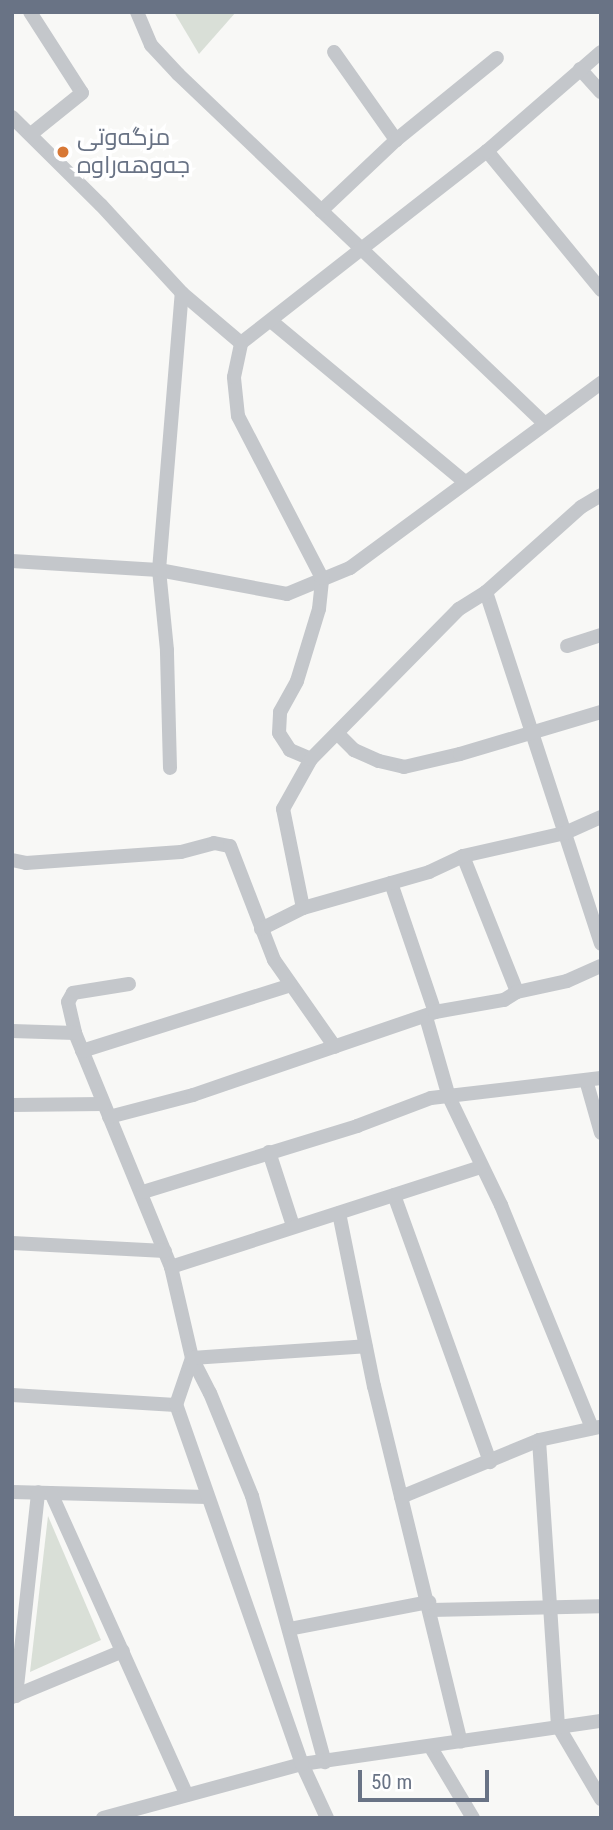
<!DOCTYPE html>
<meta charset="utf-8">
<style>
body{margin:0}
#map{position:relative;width:613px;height:1830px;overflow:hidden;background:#f8f8f6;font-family:"Roboto Condensed",Cairo,sans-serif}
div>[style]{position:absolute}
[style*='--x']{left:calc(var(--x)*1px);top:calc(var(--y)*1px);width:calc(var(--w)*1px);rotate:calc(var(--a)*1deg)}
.green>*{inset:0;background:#d9dfd7}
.street>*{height:14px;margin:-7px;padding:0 7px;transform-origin:7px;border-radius:7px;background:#c4c7cb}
.dots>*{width:19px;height:19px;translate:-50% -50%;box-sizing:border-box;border:4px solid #fff;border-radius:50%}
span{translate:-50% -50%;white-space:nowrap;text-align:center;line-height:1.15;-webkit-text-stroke:7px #fff;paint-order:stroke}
.poi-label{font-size:24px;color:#697385}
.left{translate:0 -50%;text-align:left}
.frame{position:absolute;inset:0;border:14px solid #697385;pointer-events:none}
.scale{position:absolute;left:358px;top:1770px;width:131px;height:32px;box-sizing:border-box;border:4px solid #697385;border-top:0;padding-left:9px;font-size:21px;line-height:24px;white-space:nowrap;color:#697385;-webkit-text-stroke:5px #fff;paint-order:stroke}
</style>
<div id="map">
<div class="green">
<div style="clip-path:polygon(174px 12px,236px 12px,199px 54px)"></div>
<div style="clip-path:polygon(48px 1516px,101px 1640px,30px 1672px)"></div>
</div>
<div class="street">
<div style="--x:30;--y:12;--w:96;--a:57.3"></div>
<div style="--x:82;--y:93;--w:65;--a:141.2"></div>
<div style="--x:137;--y:12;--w:36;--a:67"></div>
<div style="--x:151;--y:45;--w:40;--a:47"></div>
<div style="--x:178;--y:74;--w:506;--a:43.64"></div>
<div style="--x:334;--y:52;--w:108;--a:54.8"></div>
<div style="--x:580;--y:69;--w:31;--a:48"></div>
<div style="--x:12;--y:117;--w:125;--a:44.7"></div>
<div style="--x:101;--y:205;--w:120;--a:47.4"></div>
<div style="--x:182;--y:293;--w:77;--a:40.3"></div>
<div style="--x:487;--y:151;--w:180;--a:50.6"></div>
<div style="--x:321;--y:211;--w:103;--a:-43.4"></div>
<div style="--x:396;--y:140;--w:130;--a:-39.1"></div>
<div style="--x:271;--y:321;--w:251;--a:39.7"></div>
<div style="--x:12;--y:561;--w:147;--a:3.5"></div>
<div style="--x:159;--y:570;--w:130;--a:10.6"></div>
<div style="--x:287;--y:594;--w:68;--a:-22.4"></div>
<div style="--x:350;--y:568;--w:312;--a:-36.4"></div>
<div style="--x:486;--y:592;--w:370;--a:71.9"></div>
<div style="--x:567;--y:646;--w:36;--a:-18"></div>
<div style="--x:338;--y:734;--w:23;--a:45"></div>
<div style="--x:354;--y:750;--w:27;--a:24"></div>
<div style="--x:379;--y:761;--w:26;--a:13"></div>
<div style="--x:404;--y:767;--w:57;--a:-13.1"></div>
<div style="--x:460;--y:754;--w:147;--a:-16.6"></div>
<div style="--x:311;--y:759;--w:23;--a:-157"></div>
<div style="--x:290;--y:750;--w:20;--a:-123"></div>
<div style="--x:279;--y:733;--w:21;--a:-87"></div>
<div style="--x:280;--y:712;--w:35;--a:-61"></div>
<div style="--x:297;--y:681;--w:75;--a:-73"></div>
<div style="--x:319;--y:609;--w:31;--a:-84"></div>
<div style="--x:322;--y:578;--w:182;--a:-117.4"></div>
<div style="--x:238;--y:416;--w:39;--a:-96"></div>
<div style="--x:234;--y:377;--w:35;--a:-78"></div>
<div style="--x:241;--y:343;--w:312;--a:-38"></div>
<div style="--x:487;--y:151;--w:151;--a:-41"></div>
<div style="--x:170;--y:768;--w:118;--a:-91.5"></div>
<div style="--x:167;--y:650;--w:80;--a:-95.7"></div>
<div style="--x:159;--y:570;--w:278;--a:-85.3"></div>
<div style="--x:463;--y:856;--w:146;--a:68.3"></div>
<div style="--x:12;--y:860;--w:14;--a:12"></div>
<div style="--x:26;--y:863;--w:155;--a:-4.1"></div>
<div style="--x:181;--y:852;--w:34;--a:-15"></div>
<div style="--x:214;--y:843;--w:16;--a:11"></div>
<div style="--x:230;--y:846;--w:122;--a:68.9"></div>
<div style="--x:274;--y:960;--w:106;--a:55"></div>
<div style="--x:391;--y:883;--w:136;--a:71.2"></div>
<div style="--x:303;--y:908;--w:101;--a:-101.4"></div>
<div style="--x:283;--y:809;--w:57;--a:-60.8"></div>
<div style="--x:311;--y:759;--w:211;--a:-45.4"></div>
<div style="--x:459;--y:609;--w:32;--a:-32"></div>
<div style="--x:486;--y:592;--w:127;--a:-41.8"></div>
<div style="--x:581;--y:507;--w:23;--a:-31"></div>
<div style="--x:261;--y:929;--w:47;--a:-26.6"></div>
<div style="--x:303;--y:908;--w:131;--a:-15.9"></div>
<div style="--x:429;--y:872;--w:38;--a:-25"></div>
<div style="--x:463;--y:856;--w:105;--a:-12.7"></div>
<div style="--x:565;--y:833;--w:39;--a:-24"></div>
<div style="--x:129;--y:984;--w:57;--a:170.9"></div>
<div style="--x:73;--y:993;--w:10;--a:119"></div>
<div style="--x:68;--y:1002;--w:32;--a:77"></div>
<div style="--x:75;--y:1033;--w:253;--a:67.7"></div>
<div style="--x:171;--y:1267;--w:93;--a:77"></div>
<div style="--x:192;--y:1358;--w:39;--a:63"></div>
<div style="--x:210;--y:1393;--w:111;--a:67.8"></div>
<div style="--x:252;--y:1496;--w:276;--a:74.7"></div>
<div style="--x:426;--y:1017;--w:83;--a:74"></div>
<div style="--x:449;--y:1097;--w:120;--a:64.3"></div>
<div style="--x:501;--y:1205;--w:241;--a:67.8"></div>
<div style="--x:12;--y:1031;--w:63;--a:1.8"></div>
<div style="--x:82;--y:1051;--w:219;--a:-17.5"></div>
<div style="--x:586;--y:1080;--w:55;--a:74.2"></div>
<div style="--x:12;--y:1105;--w:91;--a:-0.6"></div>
<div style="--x:109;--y:1117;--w:87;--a:-14.7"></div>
<div style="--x:193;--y:1095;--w:256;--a:-18.9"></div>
<div style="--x:435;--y:1012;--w:70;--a:-9.9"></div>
<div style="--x:504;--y:1000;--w:15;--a:-32"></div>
<div style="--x:517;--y:992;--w:51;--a:-12.4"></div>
<div style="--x:567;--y:981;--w:37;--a:-24"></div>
<div style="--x:269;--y:1152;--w:78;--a:72"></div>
<div style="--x:143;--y:1192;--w:224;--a:-17.1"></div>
<div style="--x:357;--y:1126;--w:79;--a:-20.7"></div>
<div style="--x:431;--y:1098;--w:171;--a:-6.7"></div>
<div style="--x:394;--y:1195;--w:284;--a:70.2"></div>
<div style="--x:339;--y:1213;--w:177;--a:78.6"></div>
<div style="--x:374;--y:1386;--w:366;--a:76.3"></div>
<div style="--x:12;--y:1243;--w:153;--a:3"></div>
<div style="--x:171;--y:1267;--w:326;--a:-17.9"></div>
<div style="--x:12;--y:1395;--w:164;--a:3.5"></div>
<div style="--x:539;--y:1440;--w:287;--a:86.2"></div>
<div style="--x:558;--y:1726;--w:85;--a:59.5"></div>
<div style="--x:12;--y:1492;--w:195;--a:1.5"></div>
<div style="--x:51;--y:1493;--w:331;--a:65.8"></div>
<div style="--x:401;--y:1497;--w:149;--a:-22.4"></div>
<div style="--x:539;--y:1440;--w:61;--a:-12.2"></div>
<div style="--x:431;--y:1610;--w:170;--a:-1.3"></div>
<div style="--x:289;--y:1629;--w:143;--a:-10.9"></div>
<div style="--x:16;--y:1696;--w:205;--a:-83.8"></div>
<div style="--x:12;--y:1697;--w:120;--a:-22.5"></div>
<div style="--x:430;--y:1746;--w:84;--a:59.2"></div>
<div style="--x:103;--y:1818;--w:206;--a:-15.2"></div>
<div style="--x:302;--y:1764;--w:302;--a:-8.2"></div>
<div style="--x:327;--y:1818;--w:60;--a:-114.8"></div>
<div style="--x:302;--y:1764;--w:380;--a:-109.3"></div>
<div style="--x:176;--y:1405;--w:50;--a:-71.2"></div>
<div style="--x:192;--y:1358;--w:174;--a:-3.9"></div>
</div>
<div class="dots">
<div style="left:63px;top:152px;background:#d87835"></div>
</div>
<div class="poi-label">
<span class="left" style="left:77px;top:152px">مزگه‌وتی<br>جه‌وهه‌راوه</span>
</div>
<div class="frame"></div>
<div class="scale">50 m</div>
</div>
